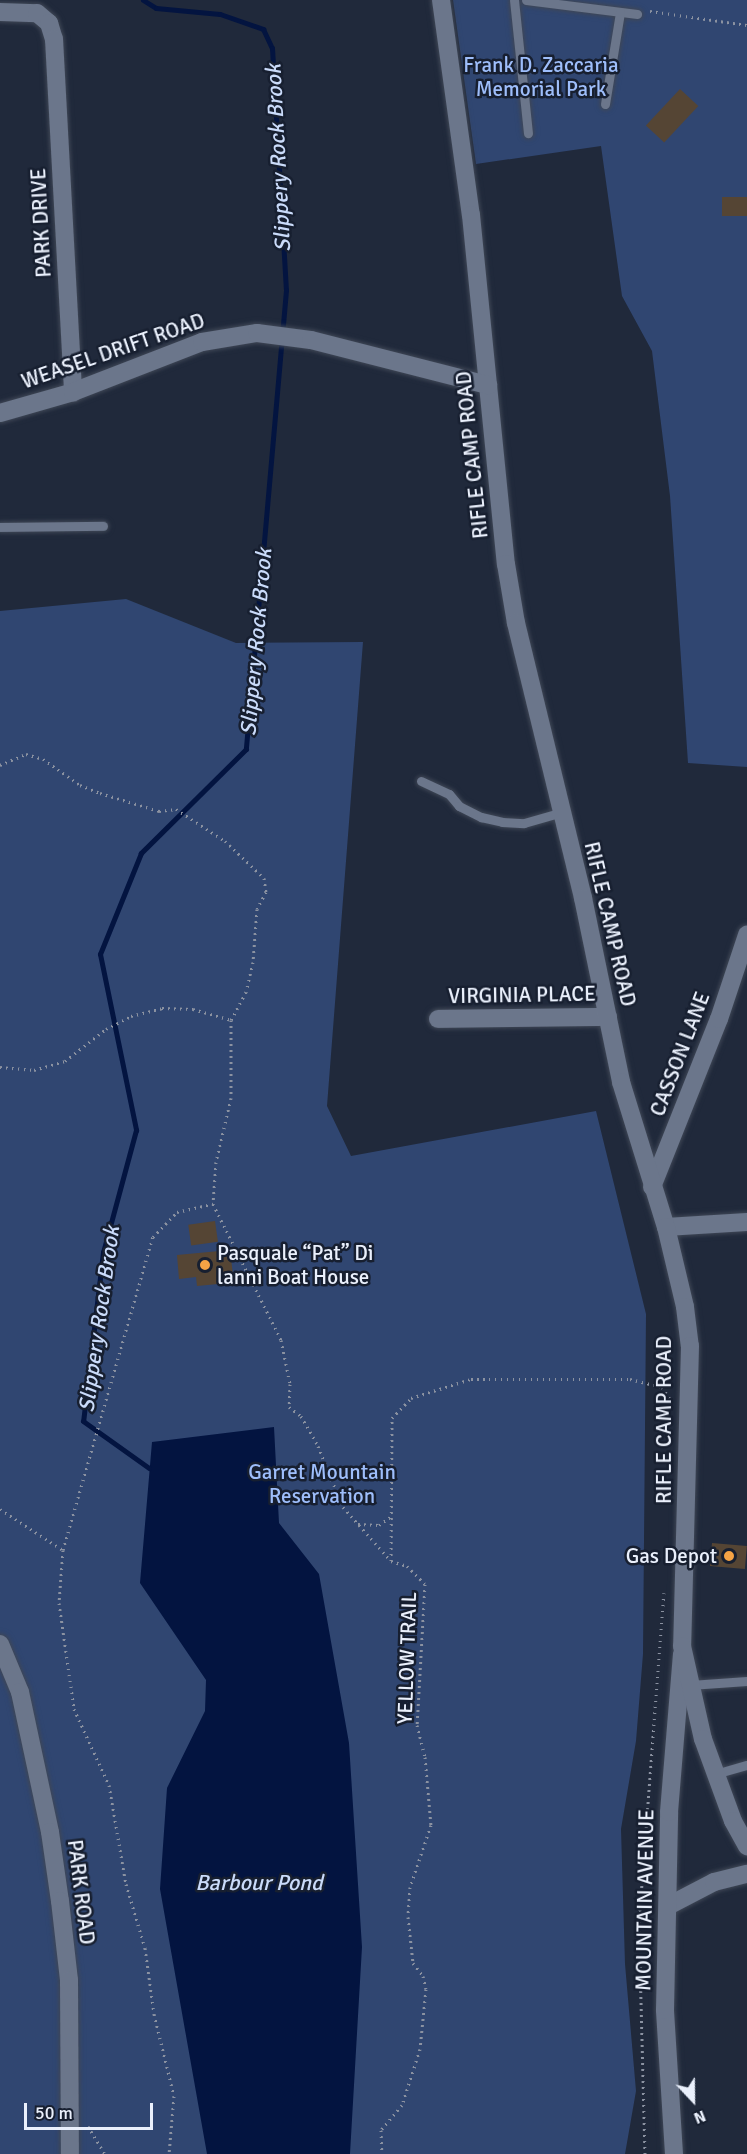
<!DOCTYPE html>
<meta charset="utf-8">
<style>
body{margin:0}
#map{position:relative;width:747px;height:2154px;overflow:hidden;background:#20293b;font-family:Signika,sans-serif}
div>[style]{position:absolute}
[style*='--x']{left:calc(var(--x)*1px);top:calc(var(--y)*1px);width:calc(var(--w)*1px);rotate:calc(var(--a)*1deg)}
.green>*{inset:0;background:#304671}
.water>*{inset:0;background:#031440}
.stream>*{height:5px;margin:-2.5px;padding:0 2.5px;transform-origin:2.5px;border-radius:2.5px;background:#031440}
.building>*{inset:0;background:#554534;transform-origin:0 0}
.path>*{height:3px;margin-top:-1.5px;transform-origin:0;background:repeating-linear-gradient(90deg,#8b92a1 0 1.5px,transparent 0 6px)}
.roads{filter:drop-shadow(0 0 2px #3f4756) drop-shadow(0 0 2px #3f4756)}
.lane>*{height:9px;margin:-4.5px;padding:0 4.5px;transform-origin:4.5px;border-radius:4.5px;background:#6b768b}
.street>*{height:18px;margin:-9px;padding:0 9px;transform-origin:9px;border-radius:9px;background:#6b768b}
.secondary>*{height:18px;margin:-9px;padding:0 9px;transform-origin:9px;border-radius:9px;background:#6b768b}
.dots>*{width:16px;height:16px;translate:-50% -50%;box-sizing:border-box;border:3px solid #171f30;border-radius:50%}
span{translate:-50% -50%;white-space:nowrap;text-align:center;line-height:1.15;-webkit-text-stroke:5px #171f30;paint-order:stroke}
.park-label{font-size:21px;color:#9ebefb}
.street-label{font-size:21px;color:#eaf0fc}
.poi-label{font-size:21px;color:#eaf0fc}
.left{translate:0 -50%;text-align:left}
.right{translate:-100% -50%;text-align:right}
.water-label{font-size:22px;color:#cadbfa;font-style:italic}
.north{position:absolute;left:663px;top:2070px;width:60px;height:60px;-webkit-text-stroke:4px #171f30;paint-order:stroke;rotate:158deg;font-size:16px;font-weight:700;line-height:24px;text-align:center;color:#eaf0fc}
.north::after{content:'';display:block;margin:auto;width:21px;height:27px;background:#eaf0fc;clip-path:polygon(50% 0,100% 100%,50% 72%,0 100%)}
.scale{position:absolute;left:24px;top:2103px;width:129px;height:27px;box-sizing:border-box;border:3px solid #eaf0fc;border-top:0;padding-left:8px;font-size:18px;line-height:21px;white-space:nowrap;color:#eaf0fc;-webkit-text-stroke:4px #171f30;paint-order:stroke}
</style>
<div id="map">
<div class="green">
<div style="clip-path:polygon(453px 0,747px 0,747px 767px,688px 763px,670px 496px,652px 351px,622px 296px,601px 146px,476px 164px)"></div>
<div style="clip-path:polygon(126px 599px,236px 643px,363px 642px,327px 1106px,351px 1156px,596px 1111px,646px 1314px,643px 1654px,636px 1741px,621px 1829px,625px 1964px,636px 2091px,625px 2154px,0 2154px,0 611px)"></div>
</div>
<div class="water">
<div style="clip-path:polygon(274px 1427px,279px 1523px,319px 1574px,349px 1743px,362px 1947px,350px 2154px,207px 2154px,160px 1889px,167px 1788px,205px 1711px,206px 1680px,140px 1583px,152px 1442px)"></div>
</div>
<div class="stream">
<div style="--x:143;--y:0;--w:15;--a:32"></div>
<div style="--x:156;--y:8;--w:64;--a:5.4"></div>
<div style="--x:220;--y:14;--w:46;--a:19.2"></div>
<div style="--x:263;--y:29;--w:21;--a:65"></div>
<div style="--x:272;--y:48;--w:242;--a:86.7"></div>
<div style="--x:286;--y:290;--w:461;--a:95"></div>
<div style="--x:246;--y:749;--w:148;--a:135.3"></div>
<div style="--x:141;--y:853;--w:109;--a:112.1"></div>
<div style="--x:100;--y:954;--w:180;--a:78.4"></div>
<div style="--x:136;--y:1130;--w:126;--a:105.1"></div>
<div style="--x:103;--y:1252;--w:170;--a:96.7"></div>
<div style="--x:83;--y:1421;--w:81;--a:35.5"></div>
</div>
<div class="building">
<div style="left:680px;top:89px;width:25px;height:50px;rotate:43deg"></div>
<div style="left:747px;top:197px;width:19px;height:25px;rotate:90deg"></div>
<div style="left:215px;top:1221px;width:21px;height:27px;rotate:82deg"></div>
<div style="clip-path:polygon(230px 1250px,233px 1275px,217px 1276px,218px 1284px,197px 1286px,196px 1277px,179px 1279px,177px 1255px)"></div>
<div style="left:712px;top:1543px;width:35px;height:23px;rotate:5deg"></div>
</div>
<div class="path">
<div style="--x:650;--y:11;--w:98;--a:8.2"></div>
<div style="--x:0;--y:765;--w:28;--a:-23"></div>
<div style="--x:26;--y:754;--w:18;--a:16"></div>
<div style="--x:43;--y:759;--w:45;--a:35.1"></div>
<div style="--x:80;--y:785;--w:22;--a:22"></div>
<div style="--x:100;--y:793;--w:62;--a:17"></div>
<div style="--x:159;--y:811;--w:17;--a:-7"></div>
<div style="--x:176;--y:809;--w:59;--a:33.1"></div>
<div style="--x:225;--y:841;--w:54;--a:43.5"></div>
<div style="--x:264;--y:878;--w:14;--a:82"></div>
<div style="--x:266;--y:892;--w:19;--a:118"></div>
<div style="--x:257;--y:909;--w:53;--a:94.3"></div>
<div style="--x:253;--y:962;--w:31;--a:103"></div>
<div style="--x:246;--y:992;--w:32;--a:118"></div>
<div style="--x:231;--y:1020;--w:78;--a:90"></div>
<div style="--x:231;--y:1098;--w:66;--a:103.2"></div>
<div style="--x:216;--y:1162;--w:42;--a:94.1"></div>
<div style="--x:213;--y:1204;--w:152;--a:63.4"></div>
<div style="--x:281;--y:1340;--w:45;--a:78.4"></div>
<div style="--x:290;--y:1384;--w:23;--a:92"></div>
<div style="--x:289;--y:1407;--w:15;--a:37"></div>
<div style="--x:301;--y:1416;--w:34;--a:60"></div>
<div style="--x:318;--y:1446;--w:66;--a:67.7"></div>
<div style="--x:343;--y:1507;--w:72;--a:48.4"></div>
<div style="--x:391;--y:1561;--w:17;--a:17"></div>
<div style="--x:407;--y:1566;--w:25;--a:45"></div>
<div style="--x:425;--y:1584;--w:141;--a:93.2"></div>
<div style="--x:417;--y:1725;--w:33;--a:76"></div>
<div style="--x:425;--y:1757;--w:68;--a:85"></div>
<div style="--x:431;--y:1825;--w:65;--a:108.7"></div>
<div style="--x:410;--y:1887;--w:30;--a:94"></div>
<div style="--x:408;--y:1917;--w:46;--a:83.8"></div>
<div style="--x:413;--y:1963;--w:16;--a:52"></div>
<div style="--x:423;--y:1976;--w:13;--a:77"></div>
<div style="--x:426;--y:1989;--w:60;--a:95.7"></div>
<div style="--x:420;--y:2049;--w:59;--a:107.8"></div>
<div style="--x:402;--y:2105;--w:33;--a:130"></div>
<div style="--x:381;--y:2130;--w:24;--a:88"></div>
<div style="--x:0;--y:1067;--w:34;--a:5"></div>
<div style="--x:34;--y:1070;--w:32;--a:-16"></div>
<div style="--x:65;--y:1061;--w:52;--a:-38"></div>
<div style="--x:106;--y:1029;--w:28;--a:-27"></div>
<div style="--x:131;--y:1016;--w:32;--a:-14"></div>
<div style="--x:162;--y:1008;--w:31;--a:2"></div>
<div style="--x:193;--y:1009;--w:40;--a:16"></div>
<div style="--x:0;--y:1509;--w:75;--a:33.1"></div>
<div style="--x:63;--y:1550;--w:326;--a:-74"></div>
<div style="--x:153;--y:1237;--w:35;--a:-46"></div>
<div style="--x:177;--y:1212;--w:37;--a:-13"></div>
<div style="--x:358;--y:1524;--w:21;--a:3"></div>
<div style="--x:379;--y:1525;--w:16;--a:-35"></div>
<div style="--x:63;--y:1550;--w:53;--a:94.3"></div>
<div style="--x:59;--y:1603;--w:107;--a:81.9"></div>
<div style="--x:74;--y:1709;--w:84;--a:65.3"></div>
<div style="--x:109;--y:1785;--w:100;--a:80.3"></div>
<div style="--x:126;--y:1884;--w:67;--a:73.5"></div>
<div style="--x:145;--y:1948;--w:67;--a:82.2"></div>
<div style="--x:154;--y:2014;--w:84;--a:76.3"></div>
<div style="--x:174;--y:2096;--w:58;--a:94.9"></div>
<div style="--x:391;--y:1561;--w:143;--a:-89.6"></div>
<div style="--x:392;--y:1418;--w:28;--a:-46"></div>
<div style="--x:411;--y:1398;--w:63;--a:-17.6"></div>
<div style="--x:471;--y:1379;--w:159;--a:0"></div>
<div style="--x:630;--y:1379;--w:33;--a:14"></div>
<div style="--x:662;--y:1387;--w:14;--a:56"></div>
<div style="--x:88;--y:2126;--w:33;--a:59"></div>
<div style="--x:645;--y:2154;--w:231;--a:-91.5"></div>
<div style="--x:639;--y:1923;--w:331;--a:-85.7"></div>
</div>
<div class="roads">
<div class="lane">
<div style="--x:514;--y:0;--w:134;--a:84"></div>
<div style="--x:526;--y:0;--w:112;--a:7.2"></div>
<div style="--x:605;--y:104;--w:93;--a:-80.7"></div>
<div style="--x:0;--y:527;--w:103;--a:-0.6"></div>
<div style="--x:421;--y:781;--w:31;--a:25"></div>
<div style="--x:449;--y:794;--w:16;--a:50"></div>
<div style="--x:459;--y:806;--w:25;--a:27"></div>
<div style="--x:481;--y:817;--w:22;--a:13"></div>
<div style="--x:502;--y:822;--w:22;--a:3"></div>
<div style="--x:524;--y:823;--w:40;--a:-16"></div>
<div style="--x:690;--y:1685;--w:57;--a:-4"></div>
<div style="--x:715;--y:1774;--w:33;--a:-16"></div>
</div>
<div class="street">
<div style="--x:0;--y:12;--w:37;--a:2"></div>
<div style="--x:37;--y:13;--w:16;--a:40"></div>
<div style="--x:49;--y:23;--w:17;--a:73"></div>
<div style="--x:54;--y:39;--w:354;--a:86.9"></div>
<div style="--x:438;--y:1019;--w:170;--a:-0.7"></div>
<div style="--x:652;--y:1187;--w:181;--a:-68.3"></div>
<div style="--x:719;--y:1019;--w:89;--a:-71.6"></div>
<div style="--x:666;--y:1227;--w:81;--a:-3.5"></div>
<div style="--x:0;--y:1644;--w:52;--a:67.4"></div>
<div style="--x:20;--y:1692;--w:143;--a:77.9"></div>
<div style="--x:50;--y:1832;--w:70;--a:81.8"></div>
<div style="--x:60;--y:1901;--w:80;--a:83.5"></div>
<div style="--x:69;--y:1980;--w:174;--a:89.7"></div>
<div style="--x:668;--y:1906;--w:52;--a:-27.6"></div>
<div style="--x:714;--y:1882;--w:34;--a:-14"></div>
<div style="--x:674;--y:2154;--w:144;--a:-93.6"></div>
<div style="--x:665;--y:2010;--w:198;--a:-88.8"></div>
<div style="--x:669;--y:1812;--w:159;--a:-85.3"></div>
</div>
<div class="secondary">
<div style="--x:441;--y:0;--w:217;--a:82.1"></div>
<div style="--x:471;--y:215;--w:351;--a:84.3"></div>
<div style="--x:506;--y:564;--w:60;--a:80.4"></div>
<div style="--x:516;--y:623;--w:283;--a:76.3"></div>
<div style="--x:583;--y:898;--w:188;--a:78.3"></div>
<div style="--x:621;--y:1082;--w:152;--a:72.8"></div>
<div style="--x:666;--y:1227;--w:82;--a:76.6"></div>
<div style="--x:685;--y:1307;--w:39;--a:83"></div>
<div style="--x:690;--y:1346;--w:300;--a:91.5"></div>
<div style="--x:682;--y:1646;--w:95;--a:77.3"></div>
<div style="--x:703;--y:1739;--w:87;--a:69.9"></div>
<div style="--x:733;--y:1821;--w:29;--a:61"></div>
<div style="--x:0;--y:413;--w:76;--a:-16"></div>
<div style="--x:73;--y:392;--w:138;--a:-21.2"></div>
<div style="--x:202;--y:342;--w:56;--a:-9.3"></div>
<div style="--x:257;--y:333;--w:54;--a:7.4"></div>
<div style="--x:311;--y:340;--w:183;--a:14.3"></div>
</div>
</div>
<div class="dots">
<div style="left:205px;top:1265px;background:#f5a345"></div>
<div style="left:729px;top:1556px;background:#f5a345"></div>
</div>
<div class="park-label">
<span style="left:541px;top:77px">Frank D. Zaccaria<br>Memorial Park</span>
<span style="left:322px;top:1484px">Garret Mountain<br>Reservation</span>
</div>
<div class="street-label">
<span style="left:41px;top:223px;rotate:-93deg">PARK DRIVE</span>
<span style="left:113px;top:351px;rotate:-19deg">WEASEL DRIFT ROAD</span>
<span style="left:472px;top:455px;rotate:-96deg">RIFLE CAMP ROAD</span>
<span style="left:610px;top:924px;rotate:77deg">RIFLE CAMP ROAD</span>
<span style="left:522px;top:995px;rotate:-1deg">VIRGINIA PLACE</span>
<span style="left:680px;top:1054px;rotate:-69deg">CASSON LANE</span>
<span style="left:664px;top:1420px;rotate:-90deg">RIFLE CAMP ROAD</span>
<span style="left:407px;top:1658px;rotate:-88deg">YELLOW TRAIL</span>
<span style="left:81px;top:1892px;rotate:83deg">PARK ROAD</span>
<span style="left:645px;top:1900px;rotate:-89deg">MOUNTAIN AVENUE</span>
</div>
<div class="poi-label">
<span class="left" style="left:217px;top:1265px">Pasquale “Pat” Di<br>lanni Boat House</span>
<span class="right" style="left:717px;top:1556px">Gas Depot</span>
</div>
<div class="water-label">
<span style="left:278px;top:158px;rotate:-93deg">Slippery Rock Brook</span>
<span style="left:256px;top:642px;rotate:-85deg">Slippery Rock Brook</span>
<span style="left:99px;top:1319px;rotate:-82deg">Slippery Rock Brook</span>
<span style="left:259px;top:1883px">Barbour Pond</span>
</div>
<div class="north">N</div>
<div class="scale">50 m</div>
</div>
